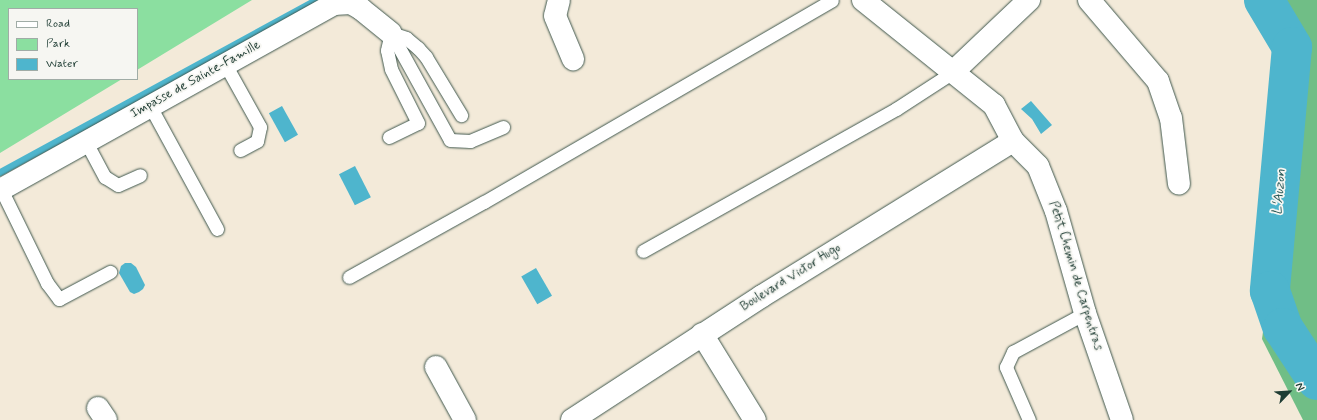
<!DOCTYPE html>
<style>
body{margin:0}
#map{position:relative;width:1317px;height:420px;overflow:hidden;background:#f3ead9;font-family:Mynerve,sans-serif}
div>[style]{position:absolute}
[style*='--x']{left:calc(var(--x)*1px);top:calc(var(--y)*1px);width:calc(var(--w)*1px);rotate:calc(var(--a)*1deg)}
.green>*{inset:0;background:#8bdfa0}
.forest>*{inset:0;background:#70be86}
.water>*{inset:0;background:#4eb5cd;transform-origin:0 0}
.stream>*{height:7px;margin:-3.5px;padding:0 3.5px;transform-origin:3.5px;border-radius:3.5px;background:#4eb5cd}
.river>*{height:40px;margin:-20px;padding:0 20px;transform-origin:20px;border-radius:20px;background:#4eb5cd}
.roads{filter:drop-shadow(0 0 1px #3f574d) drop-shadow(0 0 1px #3f574d)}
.service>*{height:13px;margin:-6.5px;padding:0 6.5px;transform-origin:6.5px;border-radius:6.5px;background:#fff}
.minor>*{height:22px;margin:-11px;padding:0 11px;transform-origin:11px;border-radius:11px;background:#fff}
span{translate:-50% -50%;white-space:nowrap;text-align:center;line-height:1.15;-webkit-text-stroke:3.5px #f6f6f2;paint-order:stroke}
.street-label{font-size:13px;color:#1f3d34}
.water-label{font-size:14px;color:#2b5b5a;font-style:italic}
.legend{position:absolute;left:8px;top:8px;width:130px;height:72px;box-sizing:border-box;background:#f6f6f2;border:1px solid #a0aca6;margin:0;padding:5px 7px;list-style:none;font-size:12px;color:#1f3d34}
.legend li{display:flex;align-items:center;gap:8px;height:20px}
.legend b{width:20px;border:1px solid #a0aca6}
.north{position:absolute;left:1269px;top:372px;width:40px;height:40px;-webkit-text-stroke:3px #f6f6f2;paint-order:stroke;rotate:65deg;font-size:11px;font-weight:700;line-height:16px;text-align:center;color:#1f3d34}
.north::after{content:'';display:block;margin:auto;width:14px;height:18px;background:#1f3d34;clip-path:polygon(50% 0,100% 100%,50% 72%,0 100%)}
</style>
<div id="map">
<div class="green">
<div style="clip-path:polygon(0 0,252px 0,137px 70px,137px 9px,9px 9px,9px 79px,122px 79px,0 153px)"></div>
</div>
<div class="forest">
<div style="clip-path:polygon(1272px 0,1317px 0,1317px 372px,1287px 328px,1273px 291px,1296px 39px)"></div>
<div style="clip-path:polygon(1266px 310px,1317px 397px,1317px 420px,1303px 420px,1262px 339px)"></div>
</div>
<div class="water">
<div style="clip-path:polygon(1031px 101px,1052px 125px,1041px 134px,1032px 119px,1021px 109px)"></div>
<div style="left:282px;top:106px;width:33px;height:15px;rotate:61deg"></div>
<div style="left:355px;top:166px;width:35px;height:18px;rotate:63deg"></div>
<div style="clip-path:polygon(125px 263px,131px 263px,136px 267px,145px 285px,143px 289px,139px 292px,134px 294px,130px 292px,119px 273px,121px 266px)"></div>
<div style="left:536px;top:268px;width:32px;height:17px;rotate:60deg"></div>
</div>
<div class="stream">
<div style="--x:0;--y:172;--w:360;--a:-28.6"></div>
</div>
<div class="river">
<div style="--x:1264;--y:0;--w:55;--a:59.2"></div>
<div style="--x:1292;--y:47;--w:245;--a:95.2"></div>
<div style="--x:1270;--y:291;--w:39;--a:71"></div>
<div style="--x:1283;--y:328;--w:62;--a:56.8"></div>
</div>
<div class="roads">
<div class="service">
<div style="--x:391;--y:33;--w:122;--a:61.1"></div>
<div style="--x:450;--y:140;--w:20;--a:3"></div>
<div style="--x:470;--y:141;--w:36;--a:-23"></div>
<div style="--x:391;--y:33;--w:16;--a:18"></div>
<div style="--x:406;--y:38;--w:16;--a:40"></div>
<div style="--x:418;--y:48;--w:12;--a:48"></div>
<div style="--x:426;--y:57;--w:68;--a:58.9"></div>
<div style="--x:225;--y:64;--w:72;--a:60.9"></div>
<div style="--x:260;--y:127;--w:14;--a:102"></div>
<div style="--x:257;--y:141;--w:19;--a:152"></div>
<div style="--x:150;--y:106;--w:140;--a:61.4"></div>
<div style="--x:389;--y:137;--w:32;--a:-26"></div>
<div style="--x:418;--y:123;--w:60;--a:-116.6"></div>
<div style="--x:391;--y:69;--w:19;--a:-102"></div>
<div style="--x:387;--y:50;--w:17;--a:-77"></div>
<div style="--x:86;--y:142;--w:40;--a:62"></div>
<div style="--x:105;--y:177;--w:15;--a:32"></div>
<div style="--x:118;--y:185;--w:24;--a:-24"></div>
<div style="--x:1;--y:189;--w:105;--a:63.9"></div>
<div style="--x:47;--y:283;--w:20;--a:53"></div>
<div style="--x:59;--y:299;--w:58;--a:-27.9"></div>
<div style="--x:643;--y:251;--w:290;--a:-29.3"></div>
<div style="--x:896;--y:109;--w:68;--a:-33"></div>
<div style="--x:349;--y:277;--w:154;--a:-29.1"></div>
<div style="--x:484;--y:202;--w:402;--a:-30.1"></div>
<div style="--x:1029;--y:420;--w:58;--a:-113.5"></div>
<div style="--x:1006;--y:367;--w:17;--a:-65"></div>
<div style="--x:1013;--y:352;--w:82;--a:-28.4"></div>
</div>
<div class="minor">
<div style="--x:559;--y:0;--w:16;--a:104"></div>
<div style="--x:555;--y:16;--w:47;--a:67.3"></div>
<div style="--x:863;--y:0;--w:168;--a:38.7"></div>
<div style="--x:994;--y:105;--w:41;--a:62.2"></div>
<div style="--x:1013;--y:141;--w:35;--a:45"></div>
<div style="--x:1038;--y:166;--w:48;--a:68.2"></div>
<div style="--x:1056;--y:211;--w:106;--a:74.1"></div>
<div style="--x:1085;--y:313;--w:113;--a:70.9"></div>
<div style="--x:1089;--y:0;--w:106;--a:49.6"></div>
<div style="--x:1158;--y:81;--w:39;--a:71"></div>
<div style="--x:1171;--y:118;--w:66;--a:83.1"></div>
<div style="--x:953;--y:72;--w:105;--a:-43.5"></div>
<div style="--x:0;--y:190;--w:382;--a:-29.1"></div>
<div style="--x:334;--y:4;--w:17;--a:-3"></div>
<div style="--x:351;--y:3;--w:12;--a:31"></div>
<div style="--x:361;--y:9;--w:38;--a:39"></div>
<div style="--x:702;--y:334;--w:101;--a:58.4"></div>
<div style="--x:436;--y:367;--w:60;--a:61.3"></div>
<div style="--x:98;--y:408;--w:14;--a:56"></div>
<div style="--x:572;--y:420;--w:227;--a:-33.1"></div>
<div style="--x:762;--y:296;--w:295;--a:-31.7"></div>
</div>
</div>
<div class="street-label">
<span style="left:196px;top:80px;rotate:-29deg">Impasse de Sainte-Famille</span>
<span style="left:1075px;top:276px;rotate:73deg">Petit Chemin de Carpentras</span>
<span style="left:791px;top:278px;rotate:-32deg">Boulevard Victor Hugo</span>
</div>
<div class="water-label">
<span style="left:1279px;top:192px;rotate:-85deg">L'Auzon</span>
</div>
<ul class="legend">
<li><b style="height:5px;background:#fff"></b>Road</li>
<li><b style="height:11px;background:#8bdfa0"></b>Park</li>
<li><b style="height:11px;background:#4eb5cd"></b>Water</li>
</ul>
<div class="north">N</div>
</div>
